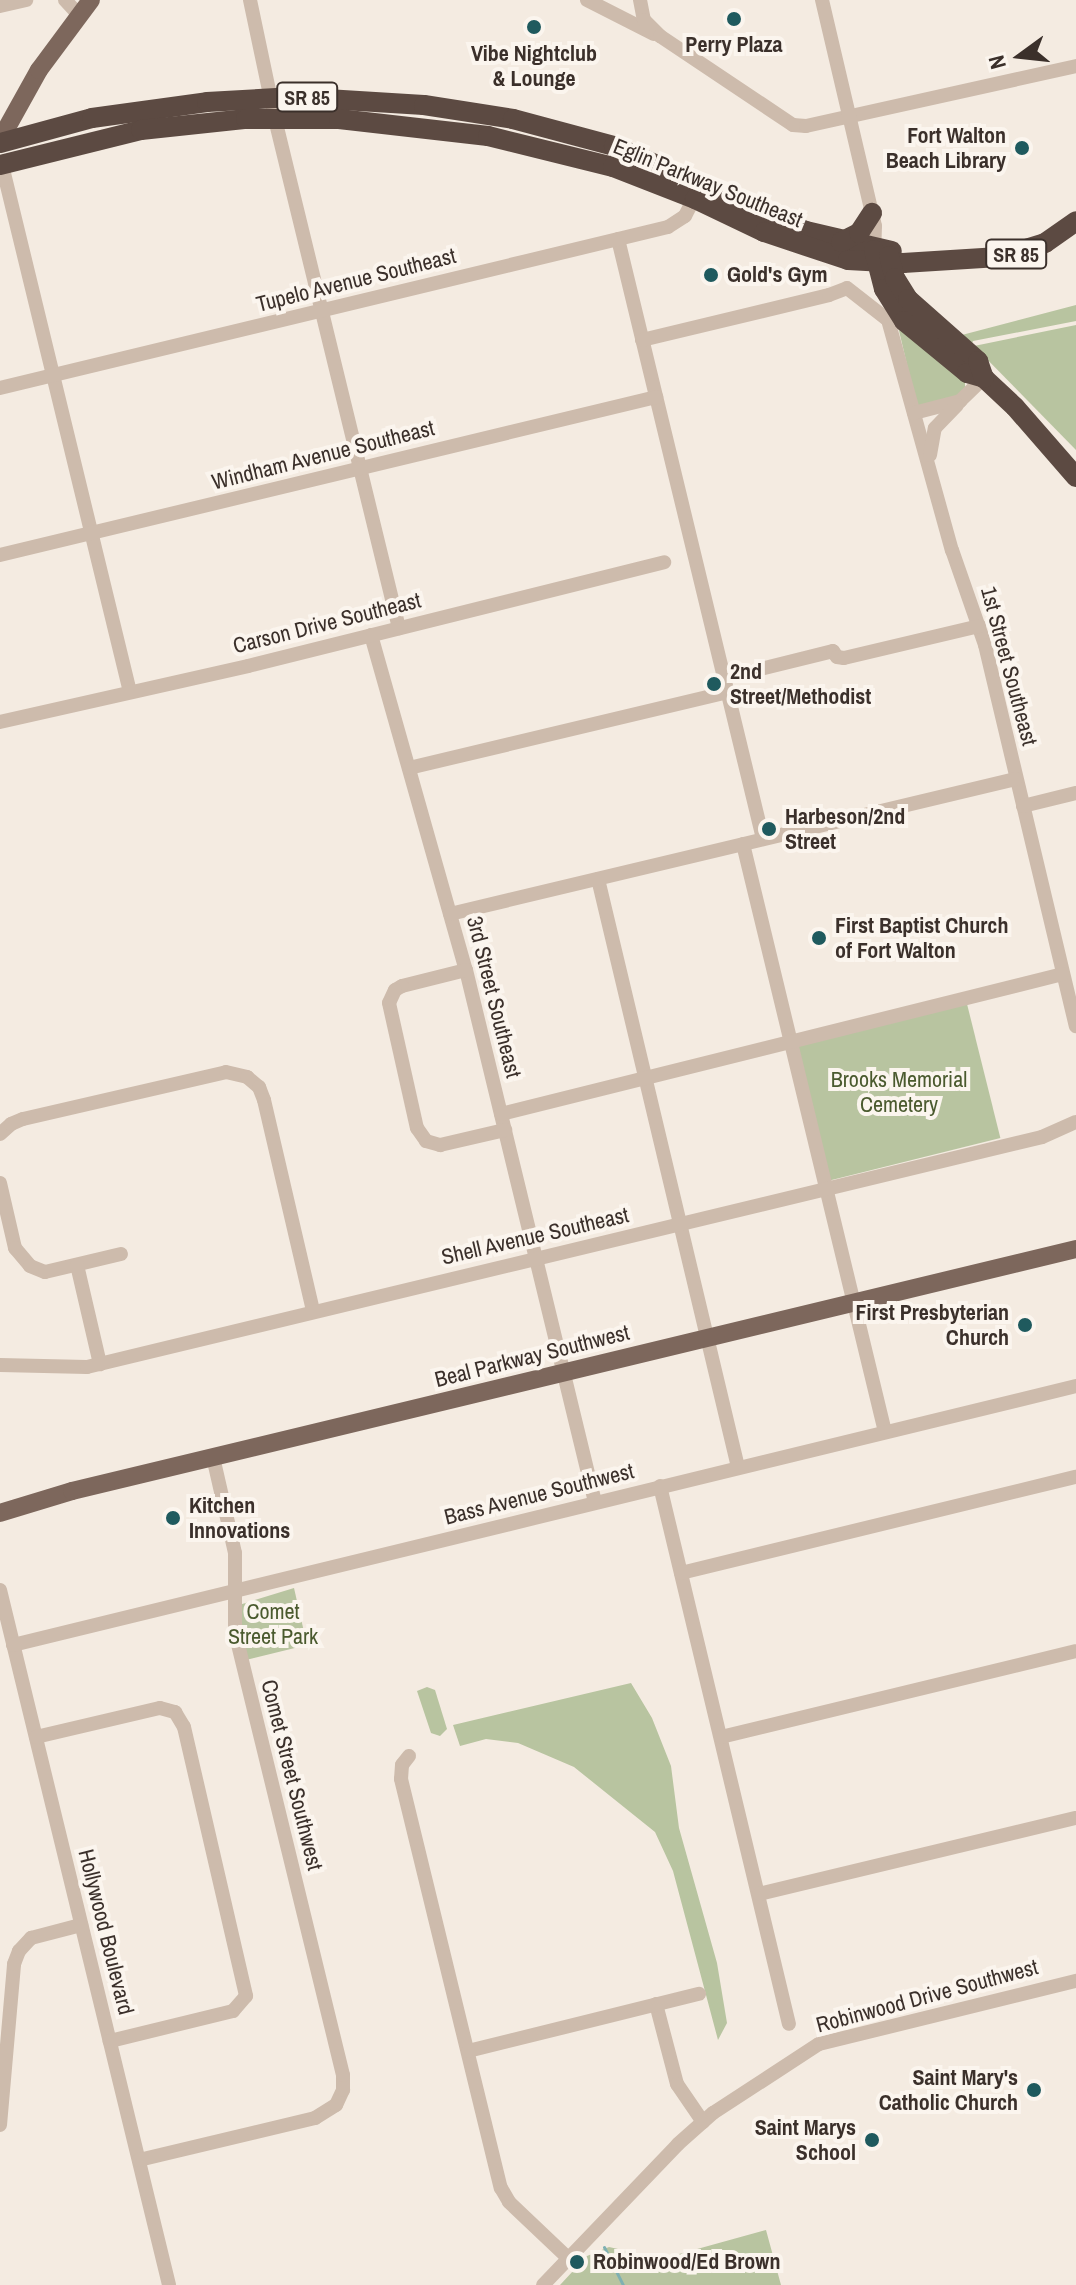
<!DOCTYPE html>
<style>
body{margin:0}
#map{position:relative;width:1076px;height:2285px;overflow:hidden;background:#f4ebe1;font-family:"Archivo Narrow",sans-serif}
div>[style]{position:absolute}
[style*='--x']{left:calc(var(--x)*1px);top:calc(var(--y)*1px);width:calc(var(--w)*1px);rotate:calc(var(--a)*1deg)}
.green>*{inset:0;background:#b8c4a0;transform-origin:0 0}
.stream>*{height:3px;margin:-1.5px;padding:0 1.5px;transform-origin:1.5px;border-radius:1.5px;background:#7fb0b2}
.minor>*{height:14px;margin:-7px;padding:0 7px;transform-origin:7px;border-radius:7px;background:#cdbbac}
.major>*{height:18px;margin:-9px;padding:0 9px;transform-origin:9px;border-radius:9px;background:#7d675c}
.highway>*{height:20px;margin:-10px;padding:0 10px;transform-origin:10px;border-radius:10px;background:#5c4a42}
.dots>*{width:22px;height:22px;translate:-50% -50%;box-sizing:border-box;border:4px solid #fbf5ee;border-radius:50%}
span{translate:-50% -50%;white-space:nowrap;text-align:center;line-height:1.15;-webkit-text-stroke:8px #fbf5ee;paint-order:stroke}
.shield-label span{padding:2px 6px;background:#fbf5ee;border:2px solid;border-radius:6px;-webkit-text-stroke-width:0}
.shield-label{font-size:20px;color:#3b302b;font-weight:700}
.poi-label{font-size:22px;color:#3b302b;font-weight:700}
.right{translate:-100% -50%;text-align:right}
.left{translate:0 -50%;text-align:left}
.street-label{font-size:22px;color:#3b302b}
.park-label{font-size:22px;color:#4a5a2e}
.north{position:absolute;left:980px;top:16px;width:80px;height:80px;-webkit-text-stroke:6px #fbf5ee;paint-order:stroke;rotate:255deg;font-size:22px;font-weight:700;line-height:32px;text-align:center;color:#3b302b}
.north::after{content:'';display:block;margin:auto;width:28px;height:36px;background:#3b302b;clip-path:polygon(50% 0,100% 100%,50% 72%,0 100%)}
</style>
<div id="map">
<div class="green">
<div style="clip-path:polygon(1076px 305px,1076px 321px,973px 341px,971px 346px,958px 336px)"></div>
<div style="clip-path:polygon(896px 318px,965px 379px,965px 389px,958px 396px,917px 407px)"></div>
<div style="clip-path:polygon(1076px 325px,1076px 450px,974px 346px)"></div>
<div style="left:967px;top:1004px;width:138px;height:175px;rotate:76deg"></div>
<div style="clip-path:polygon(294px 1588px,307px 1645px,246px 1660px,239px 1605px)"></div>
<div style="clip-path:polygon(631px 1683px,652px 1718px,671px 1766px,679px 1828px,717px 1963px,727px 2023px,718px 2040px,673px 1871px,655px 1832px,574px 1767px,518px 1743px,486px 1739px,460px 1746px,453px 1725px)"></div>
<div style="clip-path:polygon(427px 1687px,435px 1690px,447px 1729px,440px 1736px,431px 1733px,417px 1691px)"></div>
<div style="clip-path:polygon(766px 2230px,781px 2285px,560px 2285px,587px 2256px,609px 2247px,627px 2251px,643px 2264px)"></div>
</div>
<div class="stream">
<div style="--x:604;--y:2247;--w:42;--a:63.4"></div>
</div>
<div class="minor">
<div style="--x:65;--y:0;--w:19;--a:47"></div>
<div style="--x:250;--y:0;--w:122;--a:78.1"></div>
<div style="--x:275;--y:119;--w:524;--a:76.31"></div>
<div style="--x:587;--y:0;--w:75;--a:26.9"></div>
<div style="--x:640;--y:0;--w:20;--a:79"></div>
<div style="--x:644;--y:20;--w:23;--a:45"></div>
<div style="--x:660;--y:36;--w:160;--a:33.8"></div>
<div style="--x:793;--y:125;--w:13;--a:4"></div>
<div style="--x:806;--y:126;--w:277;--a:-12.5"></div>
<div style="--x:822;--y:0;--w:232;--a:76.8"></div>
<div style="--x:875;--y:226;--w:24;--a:92"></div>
<div style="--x:0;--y:6;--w:27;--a:-13"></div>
<div style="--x:2;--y:165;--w:542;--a:76.35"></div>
<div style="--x:618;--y:239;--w:617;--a:76.41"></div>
<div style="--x:642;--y:340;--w:192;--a:-13.5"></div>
<div style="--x:829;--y:295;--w:19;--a:-21"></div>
<div style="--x:847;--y:288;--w:52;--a:38"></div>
<div style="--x:888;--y:320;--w:239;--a:74.5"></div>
<div style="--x:952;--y:550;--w:101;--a:70.8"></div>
<div style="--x:985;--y:645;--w:392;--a:76.6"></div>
<div style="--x:0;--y:388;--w:687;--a:-13.55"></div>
<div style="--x:668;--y:227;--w:20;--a:-33"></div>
<div style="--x:685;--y:216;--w:28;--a:-63"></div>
<div style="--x:914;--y:413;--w:48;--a:-14.6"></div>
<div style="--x:960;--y:401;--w:33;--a:-44"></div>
<div style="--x:930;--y:455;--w:27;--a:-80"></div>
<div style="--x:935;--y:428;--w:32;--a:-46"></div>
<div style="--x:0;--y:555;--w:675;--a:-13.54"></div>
<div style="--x:371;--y:635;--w:348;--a:74.2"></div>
<div style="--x:466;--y:970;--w:547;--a:76.37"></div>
<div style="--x:724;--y:678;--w:112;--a:-13.9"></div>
<div style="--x:833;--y:651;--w:7;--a:56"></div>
<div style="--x:837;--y:657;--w:7;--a:8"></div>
<div style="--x:844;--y:658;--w:139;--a:-13.3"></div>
<div style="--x:0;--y:722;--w:254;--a:-12.7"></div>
<div style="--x:248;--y:666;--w:429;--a:-14"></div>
<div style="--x:409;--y:768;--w:327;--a:-13.4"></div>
<div style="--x:1023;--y:806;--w:55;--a:-13.8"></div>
<div style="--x:743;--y:844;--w:605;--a:76.42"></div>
<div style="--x:598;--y:879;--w:604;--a:76.61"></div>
<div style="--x:450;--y:914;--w:582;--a:-13.42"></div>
<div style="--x:466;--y:970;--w:66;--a:166"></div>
<div style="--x:402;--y:986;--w:8;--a:150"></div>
<div style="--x:395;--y:990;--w:14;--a:115"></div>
<div style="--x:389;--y:1003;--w:128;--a:77.4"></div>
<div style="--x:417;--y:1128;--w:16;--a:55"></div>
<div style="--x:426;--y:1141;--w:15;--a:16"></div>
<div style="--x:440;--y:1145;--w:67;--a:-13"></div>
<div style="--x:501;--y:1114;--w:579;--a:-13.99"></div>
<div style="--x:0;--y:1134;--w:15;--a:-42"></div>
<div style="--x:11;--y:1124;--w:13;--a:-23"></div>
<div style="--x:23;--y:1119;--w:208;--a:-13"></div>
<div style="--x:226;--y:1072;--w:22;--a:13"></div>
<div style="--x:247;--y:1077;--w:16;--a:40"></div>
<div style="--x:259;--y:1087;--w:14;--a:69"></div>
<div style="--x:264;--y:1100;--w:217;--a:76.9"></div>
<div style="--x:0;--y:1183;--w:67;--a:77"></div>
<div style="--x:15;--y:1248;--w:23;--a:50"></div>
<div style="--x:30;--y:1266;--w:16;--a:22"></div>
<div style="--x:45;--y:1272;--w:78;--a:-13.3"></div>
<div style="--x:77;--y:1265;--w:102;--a:76.9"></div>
<div style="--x:0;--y:1365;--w:87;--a:1.3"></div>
<div style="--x:87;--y:1367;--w:982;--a:-13.54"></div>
<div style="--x:1042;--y:1137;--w:37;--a:-24"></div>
<div style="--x:660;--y:1486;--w:553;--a:76.52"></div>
<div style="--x:681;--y:1573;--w:406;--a:-13.7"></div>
<div style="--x:0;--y:1590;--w:715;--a:76.33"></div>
<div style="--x:13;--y:1645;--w:1094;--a:-13.69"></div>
<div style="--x:36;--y:1737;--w:127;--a:-13.2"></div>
<div style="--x:160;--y:1708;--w:16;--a:15"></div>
<div style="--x:175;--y:1712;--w:17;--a:59"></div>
<div style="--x:184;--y:1727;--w:276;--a:77"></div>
<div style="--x:246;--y:1996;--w:20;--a:131"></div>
<div style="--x:233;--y:2011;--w:127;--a:166.3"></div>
<div style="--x:721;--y:1737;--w:365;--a:-13.6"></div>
<div style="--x:409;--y:1756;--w:11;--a:128"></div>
<div style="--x:402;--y:1765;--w:14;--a:94"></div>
<div style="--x:401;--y:1779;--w:421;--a:76.3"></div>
<div style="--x:501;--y:2188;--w:16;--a:60"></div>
<div style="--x:509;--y:2202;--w:81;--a:43.5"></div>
<div style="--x:759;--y:1894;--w:326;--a:-13.5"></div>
<div style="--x:656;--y:2004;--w:83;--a:75.3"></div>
<div style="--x:677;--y:2084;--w:46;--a:55.6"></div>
<div style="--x:468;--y:2051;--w:238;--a:-13.9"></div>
<div style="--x:0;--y:2125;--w:162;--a:-85"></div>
<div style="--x:14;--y:1964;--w:14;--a:-69"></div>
<div style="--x:19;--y:1951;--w:18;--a:-47"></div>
<div style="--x:31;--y:1938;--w:52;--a:-14.6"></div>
<div style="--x:139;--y:2160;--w:181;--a:-13.4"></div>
<div style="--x:315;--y:2118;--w:25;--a:-32"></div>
<div style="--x:336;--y:2105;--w:17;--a:-65"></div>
<div style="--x:343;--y:2090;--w:15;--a:-90"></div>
<div style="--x:343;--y:2075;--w:456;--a:-103.7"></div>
<div style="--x:235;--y:1632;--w:79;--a:-90"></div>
<div style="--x:235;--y:1553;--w:98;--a:-102.9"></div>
<div style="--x:543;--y:2285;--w:195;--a:-46.2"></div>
<div style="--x:678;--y:2144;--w:47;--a:-41.5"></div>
<div style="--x:713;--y:2113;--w:126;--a:-33.1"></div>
<div style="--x:819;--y:2044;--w:265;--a:-13.8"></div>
</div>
<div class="major">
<div style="--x:0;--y:140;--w:80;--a:-60.9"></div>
<div style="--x:39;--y:70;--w:87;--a:-53.4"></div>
<div style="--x:0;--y:1513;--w:75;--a:-17"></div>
<div style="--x:72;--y:1491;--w:1033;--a:-13.55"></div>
</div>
<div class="highway">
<div style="--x:0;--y:143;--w:95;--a:-15.2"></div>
<div style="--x:92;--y:118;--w:116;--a:-7.9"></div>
<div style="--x:207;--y:102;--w:87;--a:-3.3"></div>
<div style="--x:294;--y:97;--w:130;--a:3.5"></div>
<div style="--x:424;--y:105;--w:90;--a:8.9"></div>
<div style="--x:513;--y:119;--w:105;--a:15"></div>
<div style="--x:614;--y:146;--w:210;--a:23.9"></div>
<div style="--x:806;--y:231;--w:88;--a:13.1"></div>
<div style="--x:0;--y:165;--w:145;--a:-13.9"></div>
<div style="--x:141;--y:130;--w:106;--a:-6"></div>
<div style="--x:246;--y:119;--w:93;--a:0"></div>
<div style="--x:339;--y:119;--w:150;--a:6.5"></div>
<div style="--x:488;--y:136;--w:129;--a:13.9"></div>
<div style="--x:613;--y:167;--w:88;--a:21.3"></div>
<div style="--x:695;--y:199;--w:76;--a:25.6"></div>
<div style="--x:764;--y:232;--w:89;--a:18.4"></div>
<div style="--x:848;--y:260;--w:55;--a:3.1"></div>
<div style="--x:903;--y:263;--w:96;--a:-3.6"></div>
<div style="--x:999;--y:257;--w:48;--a:-16.9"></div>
<div style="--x:1045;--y:243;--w:38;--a:-35"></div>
<div style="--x:841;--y:242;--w:20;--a:-27"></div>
<div style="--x:859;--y:233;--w:24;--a:-57"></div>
<div style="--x:874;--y:250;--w:40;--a:75.6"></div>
<div style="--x:884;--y:289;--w:38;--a:58"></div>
<div style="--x:904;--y:321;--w:82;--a:39.5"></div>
<div style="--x:967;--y:373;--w:18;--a:16"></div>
<div style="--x:984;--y:378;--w:42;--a:43.1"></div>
<div style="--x:1015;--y:407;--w:93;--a:48.9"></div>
<div style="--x:889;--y:256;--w:23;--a:75"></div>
<div style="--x:895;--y:278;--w:25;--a:58"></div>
<div style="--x:908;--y:299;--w:94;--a:41.5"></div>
<div style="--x:978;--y:361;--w:18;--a:71"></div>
</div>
<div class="dots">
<div style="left:734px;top:19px;background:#1f5a5e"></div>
<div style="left:534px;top:27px;background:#1f5a5e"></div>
<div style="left:1022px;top:148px;background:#1f5a5e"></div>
<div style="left:711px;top:275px;background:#1f5a5e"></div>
<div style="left:714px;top:684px;background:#1f5a5e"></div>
<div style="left:769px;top:829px;background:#1f5a5e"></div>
<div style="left:819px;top:938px;background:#1f5a5e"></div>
<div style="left:1025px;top:1325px;background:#1f5a5e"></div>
<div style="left:173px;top:1518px;background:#1f5a5e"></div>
<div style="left:1034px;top:2090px;background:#1f5a5e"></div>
<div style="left:872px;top:2140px;background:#1f5a5e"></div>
<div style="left:577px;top:2262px;background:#1f5a5e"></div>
</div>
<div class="shield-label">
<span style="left:307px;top:97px">SR 85</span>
<span style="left:1016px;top:254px">SR 85</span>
</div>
<div class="poi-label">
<span style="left:734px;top:45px">Perry Plaza</span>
<span style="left:534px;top:66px">Vibe Nightclub<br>&amp; Lounge</span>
<span class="right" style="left:1006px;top:148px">Fort Walton<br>Beach Library</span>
<span class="left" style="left:727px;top:275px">Gold's Gym</span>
<span class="left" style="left:730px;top:684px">2nd<br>Street/Methodist</span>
<span class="left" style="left:785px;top:829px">Harbeson/2nd<br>Street</span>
<span class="left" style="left:835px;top:938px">First Baptist Church<br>of Fort Walton</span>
<span class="right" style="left:1009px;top:1325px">First Presbyterian<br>Church</span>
<span class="left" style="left:189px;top:1518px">Kitchen<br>Innovations</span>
<span class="right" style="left:1018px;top:2090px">Saint Mary's<br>Catholic Church</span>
<span class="right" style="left:856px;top:2140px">Saint Marys<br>School</span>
<span class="left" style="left:593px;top:2262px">Robinwood/Ed Brown</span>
</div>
<div class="street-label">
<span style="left:708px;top:183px;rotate:22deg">Eglin Parkway Southeast</span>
<span style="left:356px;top:280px;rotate:-14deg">Tupelo Avenue Southeast</span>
<span style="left:323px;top:455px;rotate:-14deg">Windham Avenue Southeast</span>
<span style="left:327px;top:623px;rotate:-14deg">Carson Drive Southeast</span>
<span style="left:1009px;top:666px;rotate:75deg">1st Street Southeast</span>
<span style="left:494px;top:997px;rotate:76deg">3rd Street Southeast</span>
<span style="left:535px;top:1236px;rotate:-13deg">Shell Avenue Southeast</span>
<span style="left:532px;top:1356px;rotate:-14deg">Beal Parkway Southwest</span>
<span style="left:539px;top:1494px;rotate:-14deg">Bass Avenue Southwest</span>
<span style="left:292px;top:1775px;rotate:76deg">Comet Street Southwest</span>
<span style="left:106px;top:1932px;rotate:76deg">Hollywood Boulevard</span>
<span style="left:927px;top:1996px;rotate:-15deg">Robinwood Drive Southwest</span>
</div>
<div class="park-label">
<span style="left:899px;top:1092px">Brooks Memorial<br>Cemetery</span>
<span style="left:273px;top:1624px">Comet<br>Street Park</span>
</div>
<div class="north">N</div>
</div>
